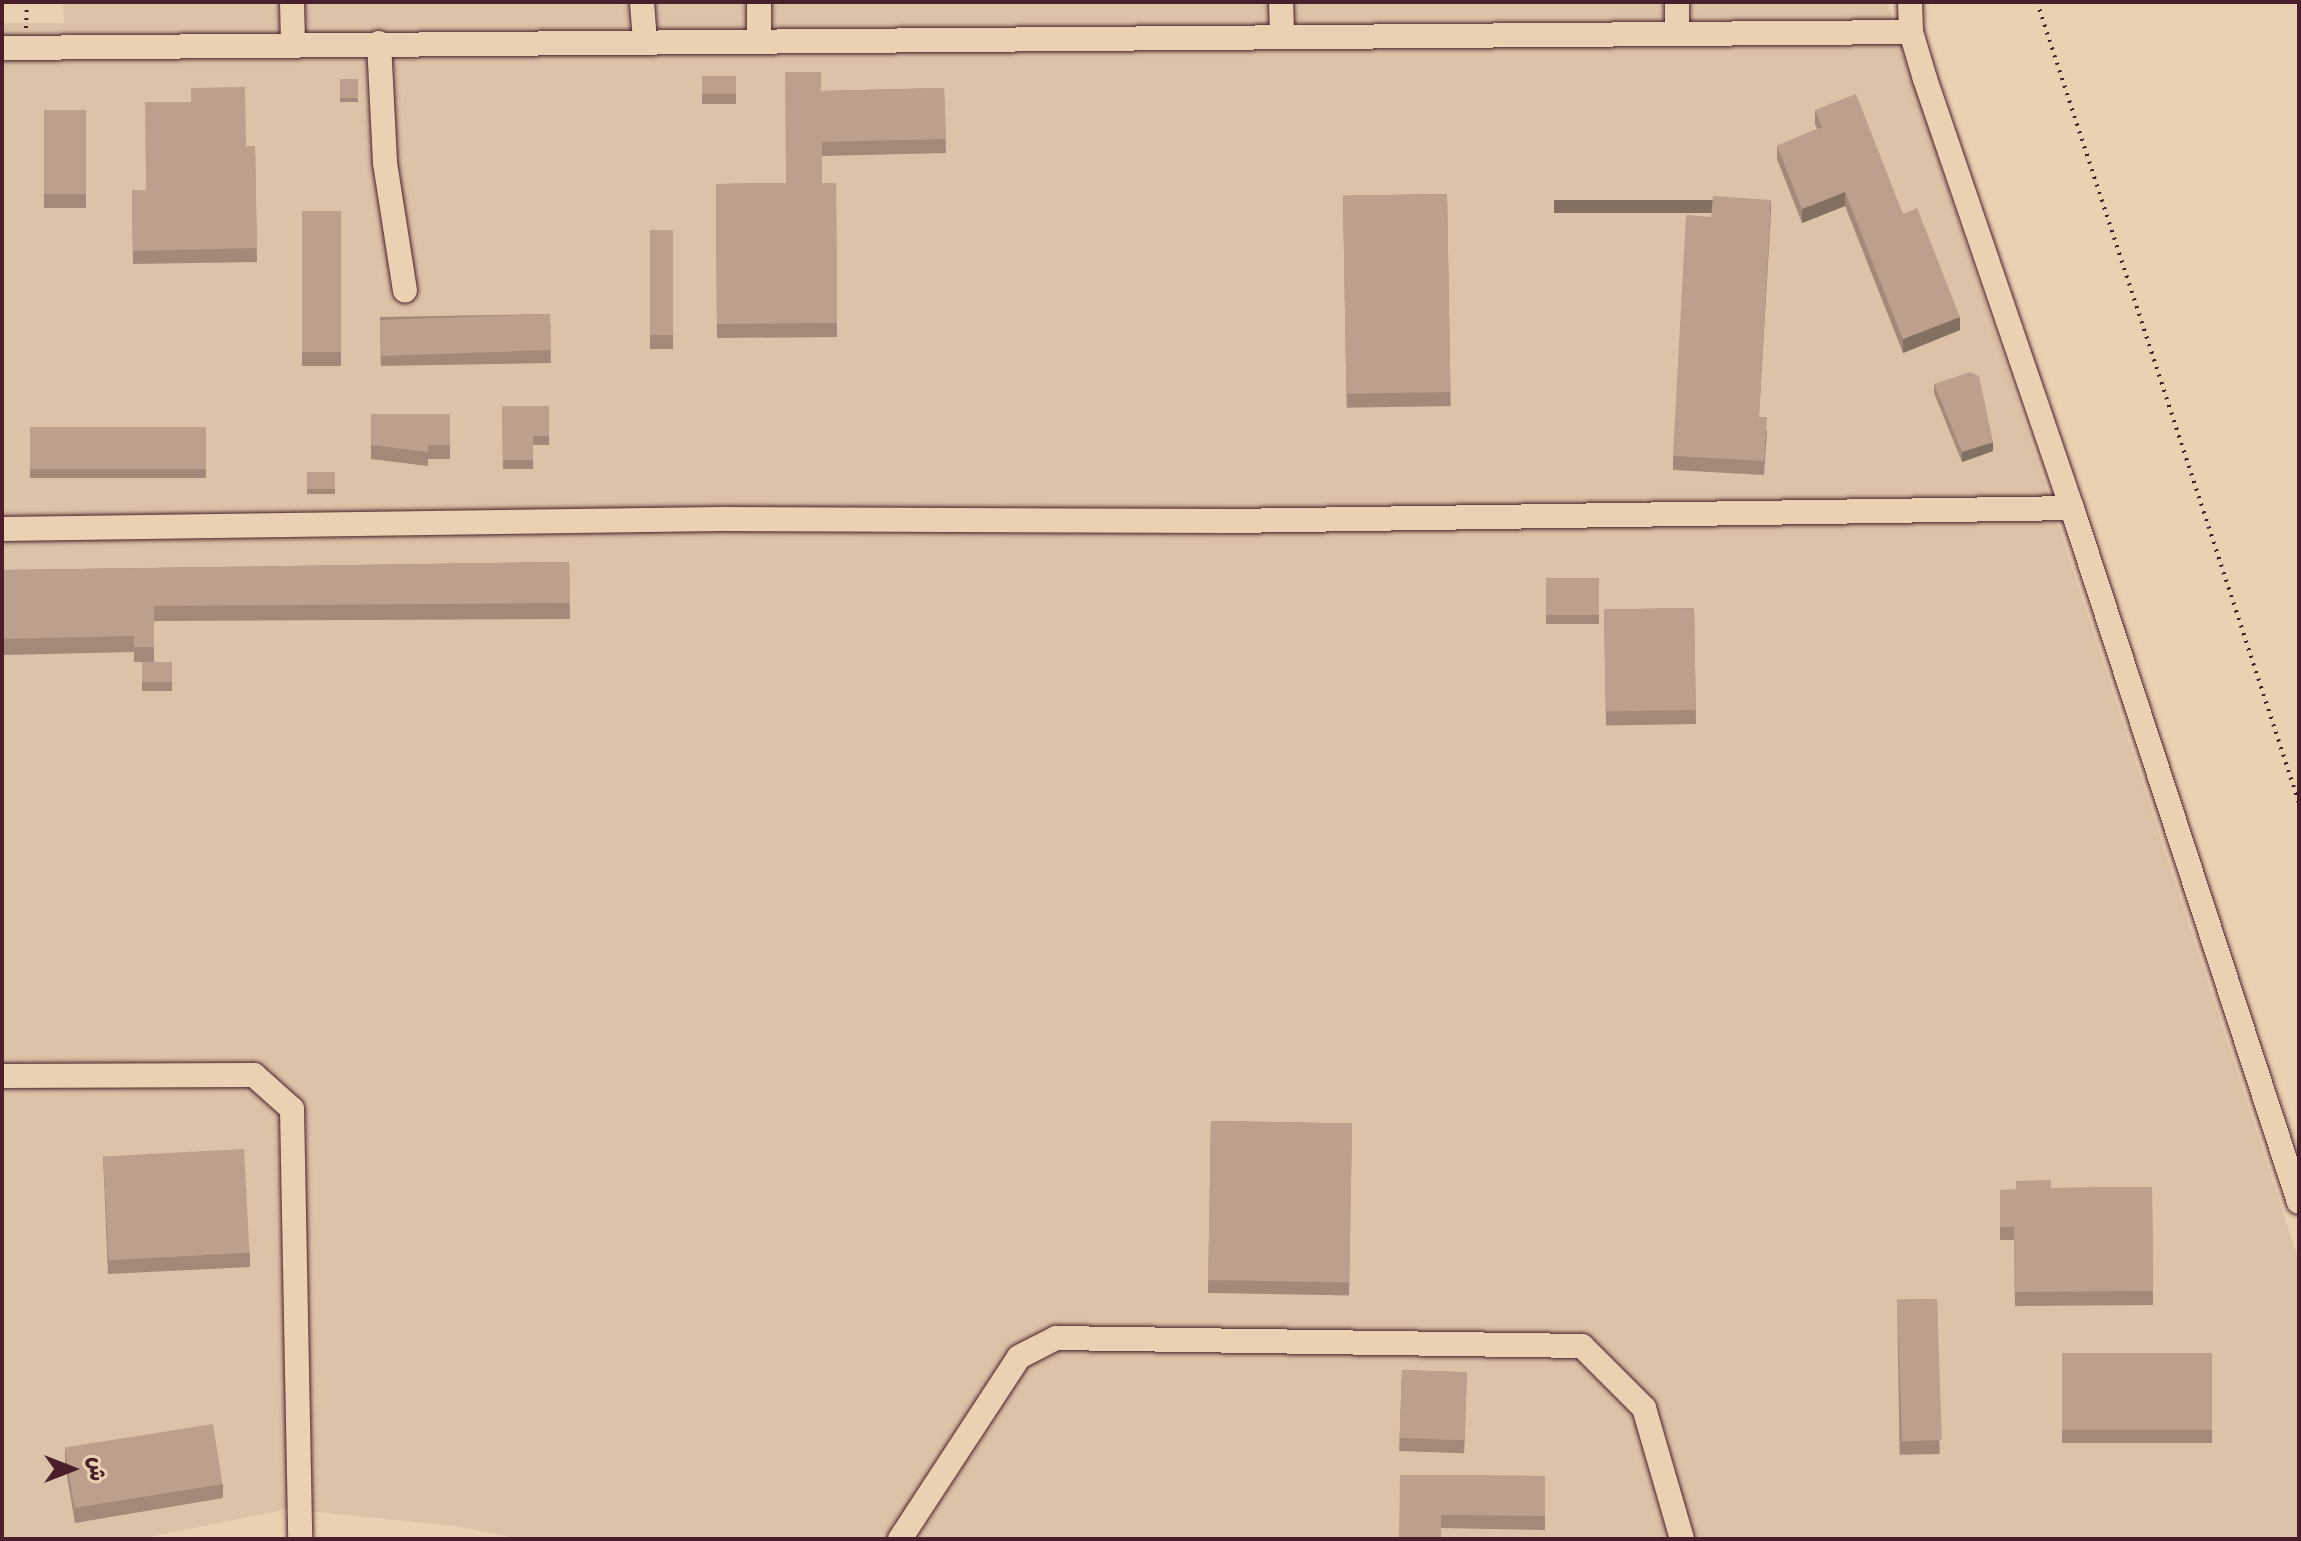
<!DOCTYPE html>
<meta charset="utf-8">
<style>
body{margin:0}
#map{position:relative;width:2301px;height:1541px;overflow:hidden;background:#ead1b2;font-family:"Balsamiq Sans","Playpen Sans Arabic",sans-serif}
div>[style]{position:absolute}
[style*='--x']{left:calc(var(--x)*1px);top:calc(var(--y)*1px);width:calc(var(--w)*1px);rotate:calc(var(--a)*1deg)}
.built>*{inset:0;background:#dcc2a7}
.path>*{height:4px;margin-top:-2px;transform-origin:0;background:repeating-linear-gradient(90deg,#4a1f2b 0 2px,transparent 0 8px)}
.roads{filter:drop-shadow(0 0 2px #4a1f2b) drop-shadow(0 0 2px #4a1f2b)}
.minor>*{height:24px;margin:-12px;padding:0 12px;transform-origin:12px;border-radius:12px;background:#ead1b2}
.wall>*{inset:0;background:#a38979;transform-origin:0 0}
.shaded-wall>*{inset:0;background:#846f63;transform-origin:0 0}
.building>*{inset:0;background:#bd9f8d;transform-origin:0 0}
span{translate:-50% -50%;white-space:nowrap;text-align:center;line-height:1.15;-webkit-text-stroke:6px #ead1b2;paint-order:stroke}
.frame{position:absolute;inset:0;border:4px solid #4a1f2b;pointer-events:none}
.north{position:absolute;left:32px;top:1429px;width:80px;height:80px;-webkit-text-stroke:6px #ead1b2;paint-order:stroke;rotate:90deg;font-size:22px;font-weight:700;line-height:32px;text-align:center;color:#4a1f2b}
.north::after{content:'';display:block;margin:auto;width:28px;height:36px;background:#4a1f2b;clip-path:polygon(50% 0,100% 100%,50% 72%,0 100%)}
</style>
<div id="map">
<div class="built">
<div style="clip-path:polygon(63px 2px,1887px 2px,2299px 1261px,2299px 1539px,520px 1539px,455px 1526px,287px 1509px,140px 1539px,2px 1539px,2px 23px,64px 23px)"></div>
</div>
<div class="path">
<div style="--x:2037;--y:2;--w:843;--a:71.89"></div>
<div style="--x:26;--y:28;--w:26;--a:-88"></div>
</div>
<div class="roads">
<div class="minor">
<div style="--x:292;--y:2;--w:42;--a:88.6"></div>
<div style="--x:642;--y:2;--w:40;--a:85.7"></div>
<div style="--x:759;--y:2;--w:39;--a:90"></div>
<div style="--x:1281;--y:2;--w:35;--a:88"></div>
<div style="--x:1677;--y:2;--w:31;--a:90"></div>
<div style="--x:1910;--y:2;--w:30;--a:88"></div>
<div style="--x:1911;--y:32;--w:49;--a:73.4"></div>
<div style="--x:1925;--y:79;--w:453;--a:71.1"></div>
<div style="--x:2072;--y:508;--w:730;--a:71.89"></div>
<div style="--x:379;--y:43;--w:120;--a:87.1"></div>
<div style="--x:385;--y:163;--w:129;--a:81.1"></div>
<div style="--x:2;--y:48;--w:1909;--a:-0.48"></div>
<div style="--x:2;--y:529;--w:720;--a:-0.8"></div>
<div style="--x:722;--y:519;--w:507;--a:0.23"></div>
<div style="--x:1229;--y:521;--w:843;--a:-0.88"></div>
<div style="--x:2;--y:1076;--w:252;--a:-0.2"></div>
<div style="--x:254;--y:1075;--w:51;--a:41.8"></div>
<div style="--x:292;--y:1109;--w:430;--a:88.9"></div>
<div style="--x:900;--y:1539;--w:217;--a:-56.8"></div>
<div style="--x:1019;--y:1357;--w:42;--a:-27.2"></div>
<div style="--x:1056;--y:1338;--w:526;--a:0.87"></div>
<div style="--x:1582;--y:1346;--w:88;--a:45"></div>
<div style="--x:1644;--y:1408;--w:136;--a:73.8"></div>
</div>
</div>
<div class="wall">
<div style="left:702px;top:76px;width:34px;height:28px"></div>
<div style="left:340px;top:79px;width:18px;height:23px"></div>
<div style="clip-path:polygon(944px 88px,946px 153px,822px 156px,822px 183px,836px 183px,837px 337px,717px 338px,716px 184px,786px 183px,821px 91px)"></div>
<div style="left:44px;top:110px;width:42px;height:98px"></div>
<div style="clip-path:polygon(1815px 110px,1903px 214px,1960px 330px,1903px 353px,1845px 206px,1802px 223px,1777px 159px,1777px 146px,1817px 129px,1815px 124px)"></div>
<div style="clip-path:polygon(246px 146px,255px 146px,257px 262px,133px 264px,132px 190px,146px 190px)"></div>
<div style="left:1447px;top:194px;width:212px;height:104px;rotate:89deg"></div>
<div style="left:302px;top:211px;width:39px;height:155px"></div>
<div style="clip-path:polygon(1771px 213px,1759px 417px,1767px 431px,1764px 475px,1673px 470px,1673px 456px,1711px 217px)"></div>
<div style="left:650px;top:230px;width:23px;height:119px"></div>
<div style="left:550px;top:314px;width:49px;height:170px;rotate:89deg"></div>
<div style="clip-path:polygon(1934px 384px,1993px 451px,1962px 462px,1934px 393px)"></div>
<div style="clip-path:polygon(502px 406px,549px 406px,549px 445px,533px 445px,533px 469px,503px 469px)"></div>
<div style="clip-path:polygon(371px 414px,450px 414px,450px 459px,428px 459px,428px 466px,371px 459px)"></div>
<div style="left:206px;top:427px;width:51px;height:176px;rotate:90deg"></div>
<div style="left:335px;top:472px;width:22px;height:28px;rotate:90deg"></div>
<div style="clip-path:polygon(569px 562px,570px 619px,154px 621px,154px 662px,172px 662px,172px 691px,142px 691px,142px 662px,134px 662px,134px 652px,2px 655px,2px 570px)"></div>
<div style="left:1546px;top:578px;width:53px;height:46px"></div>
<div style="left:1694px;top:608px;width:116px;height:90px;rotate:89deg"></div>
<div style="left:1211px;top:1121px;width:141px;height:172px;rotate:1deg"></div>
<div style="clip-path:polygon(103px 1156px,250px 1253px,250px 1267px,108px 1274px)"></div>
<div style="clip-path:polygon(2152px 1187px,2153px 1305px,2015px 1306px,2014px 1240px,2000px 1240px,2000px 1190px,2051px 1188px)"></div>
<div style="left:1937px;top:1299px;width:155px;height:40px;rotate:89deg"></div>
<div style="left:2062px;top:1353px;width:150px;height:90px"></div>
<div style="left:1402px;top:1370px;width:65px;height:81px;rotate:2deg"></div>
<div style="clip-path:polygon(65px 1450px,223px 1484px,223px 1498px,75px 1523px,65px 1464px)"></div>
<div style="clip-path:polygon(1400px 1475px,1545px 1476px,1545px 1530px,1441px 1528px)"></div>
</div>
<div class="shaded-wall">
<div style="clip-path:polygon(1845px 192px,1845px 206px,1802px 223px,1802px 209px)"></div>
<div style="left:1771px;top:200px;width:13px;height:217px;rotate:90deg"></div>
<div style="clip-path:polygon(1960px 317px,1960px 330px,1903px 353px,1903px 339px)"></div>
<div style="clip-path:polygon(1993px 442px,1993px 451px,1962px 462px,1962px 452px)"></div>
</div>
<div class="building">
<div style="clip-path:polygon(785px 72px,821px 72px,821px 91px,944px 88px,946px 139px,822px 142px,822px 183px,836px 183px,837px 323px,717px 324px,716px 184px,786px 183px)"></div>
<div style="left:702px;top:76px;width:34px;height:18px"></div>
<div style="left:340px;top:79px;width:18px;height:19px"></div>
<div style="clip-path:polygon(245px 87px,246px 146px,255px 146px,257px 248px,133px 251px,132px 190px,146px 190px,145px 102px,191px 102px,191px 88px)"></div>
<div style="clip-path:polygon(1856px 94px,1903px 214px,1917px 208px,1960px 317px,1903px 339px,1845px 192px,1802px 209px,1777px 146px,1822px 127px,1815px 110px)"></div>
<div style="left:44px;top:110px;width:42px;height:84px"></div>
<div style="left:1447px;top:194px;width:198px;height:104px;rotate:89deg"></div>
<div style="clip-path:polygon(1713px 196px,1771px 200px,1759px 417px,1767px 417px,1764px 461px,1673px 456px,1686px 215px,1711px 217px)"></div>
<div style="left:302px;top:211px;width:39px;height:141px"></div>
<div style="left:650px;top:230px;width:23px;height:105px"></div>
<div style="left:550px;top:314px;width:36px;height:170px;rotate:88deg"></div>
<div style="clip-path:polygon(1970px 372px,1979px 376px,1993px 442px,1962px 452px,1934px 384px)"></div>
<div style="clip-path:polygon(502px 406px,549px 406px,549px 436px,533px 436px,533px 460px,503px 460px)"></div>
<div style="clip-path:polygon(371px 414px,450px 414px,450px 445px,428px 445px,428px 452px,371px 445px)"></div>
<div style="left:206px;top:427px;width:42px;height:176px;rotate:90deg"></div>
<div style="left:335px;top:472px;width:17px;height:28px;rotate:90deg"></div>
<div style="clip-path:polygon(569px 562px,570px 603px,154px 606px,154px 647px,134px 647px,134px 636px,2px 639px,2px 570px)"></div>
<div style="left:1546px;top:578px;width:53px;height:37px"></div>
<div style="left:1694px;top:608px;width:102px;height:90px;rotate:89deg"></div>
<div style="left:142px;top:662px;width:30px;height:20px"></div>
<div style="left:1211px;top:1121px;width:141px;height:159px;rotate:1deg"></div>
<div style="left:244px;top:1149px;width:104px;height:141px;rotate:87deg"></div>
<div style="clip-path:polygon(2051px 1180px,2051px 1188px,2152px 1187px,2153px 1291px,2015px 1292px,2014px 1227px,2000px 1227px,2000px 1190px,2016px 1190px,2016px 1181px)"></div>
<div style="left:1937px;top:1299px;width:141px;height:40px;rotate:88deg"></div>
<div style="left:2062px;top:1353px;width:150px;height:77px"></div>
<div style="left:1402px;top:1370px;width:65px;height:68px;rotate:2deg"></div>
<div style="left:213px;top:1424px;width:61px;height:150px;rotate:81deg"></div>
<div style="clip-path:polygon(1400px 1475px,1545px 1476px,1545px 1516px,1441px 1515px,1441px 1539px,1399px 1539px)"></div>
</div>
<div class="frame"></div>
<div class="north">ش</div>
</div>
